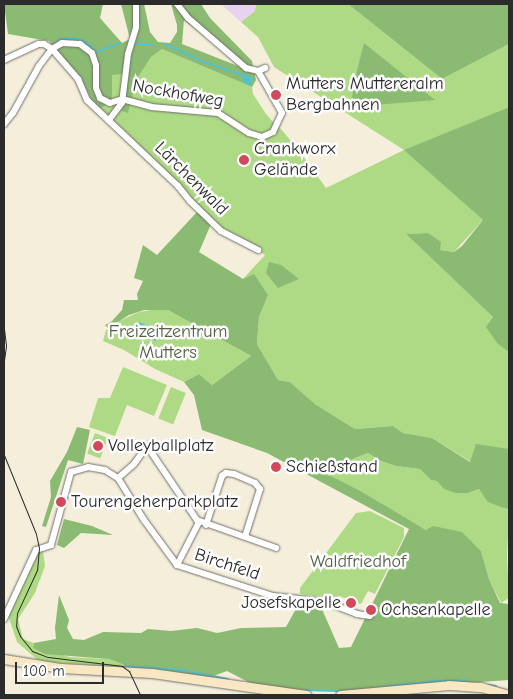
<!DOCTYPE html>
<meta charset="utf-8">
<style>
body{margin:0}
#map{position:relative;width:513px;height:699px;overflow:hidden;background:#f4eedb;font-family:"Comic Neue",sans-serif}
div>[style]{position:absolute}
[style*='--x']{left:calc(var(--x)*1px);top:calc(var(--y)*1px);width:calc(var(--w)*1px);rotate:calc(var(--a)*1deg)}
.built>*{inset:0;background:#e7d2ef}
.green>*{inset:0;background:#afda85;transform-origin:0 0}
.forest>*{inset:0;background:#8bba72}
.water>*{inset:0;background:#54c2ca;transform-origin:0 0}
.stream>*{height:2px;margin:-1px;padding:0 1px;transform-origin:1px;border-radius:1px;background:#54c2ca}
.roads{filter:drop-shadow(0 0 1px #716f69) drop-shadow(0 0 1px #716f69)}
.street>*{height:6px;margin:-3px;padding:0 3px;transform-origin:3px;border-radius:3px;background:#fff}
.secondary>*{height:9px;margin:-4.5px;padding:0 4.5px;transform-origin:4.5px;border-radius:4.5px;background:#f9e7c3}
.tram>*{height:1px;margin:-0.5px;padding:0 0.5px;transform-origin:0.5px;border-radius:0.5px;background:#2b2b2b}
.dots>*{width:14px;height:14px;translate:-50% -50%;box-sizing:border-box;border:2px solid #fff;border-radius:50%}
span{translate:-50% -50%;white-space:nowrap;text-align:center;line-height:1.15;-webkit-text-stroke:5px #fff;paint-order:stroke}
.poi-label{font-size:18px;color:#2b2b2b}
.left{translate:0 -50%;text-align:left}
.right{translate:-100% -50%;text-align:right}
.street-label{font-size:18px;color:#2b2b2b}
.park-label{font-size:18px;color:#536046}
.frame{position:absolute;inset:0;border:5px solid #2b2b2b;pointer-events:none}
.scale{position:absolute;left:15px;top:662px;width:89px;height:22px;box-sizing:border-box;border:2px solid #2b2b2b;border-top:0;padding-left:6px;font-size:15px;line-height:18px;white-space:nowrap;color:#2b2b2b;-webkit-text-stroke:4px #fff;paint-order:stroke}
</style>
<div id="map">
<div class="built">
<div style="clip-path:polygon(221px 4px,256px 4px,255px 11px,241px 22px)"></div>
</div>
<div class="green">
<div style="clip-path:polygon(256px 4px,348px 4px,442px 79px,509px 44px,509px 107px,405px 150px,483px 220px,454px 252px,440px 250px,428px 233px,406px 234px,493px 317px,509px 352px,509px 480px,493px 466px,481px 468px,432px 438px,403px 433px,393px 426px,355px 429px,315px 404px,290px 382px,278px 380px,257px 344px,259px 317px,268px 295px,243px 279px,265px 255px,222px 229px,100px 109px,112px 100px,112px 75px,127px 74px,121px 111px,128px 112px,137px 79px,151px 57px,162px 49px,252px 87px,253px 94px,266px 114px,274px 123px,276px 120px,280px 128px,298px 149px,326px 188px,404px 150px,274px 67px,258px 37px,241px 22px,255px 11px)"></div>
<div style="clip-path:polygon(156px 309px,168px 310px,251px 356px,212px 385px,199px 374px,184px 382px,155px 369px,124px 350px,103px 341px,106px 330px,117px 322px,139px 312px)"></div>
<div style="clip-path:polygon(123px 367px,167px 385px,154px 416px,127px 405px,115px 436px,89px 427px,98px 398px,110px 398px)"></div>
<div style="left:171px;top:387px;width:16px;height:34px;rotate:22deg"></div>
<div style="left:95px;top:433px;width:14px;height:22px;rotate:21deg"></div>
<div style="clip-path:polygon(368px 453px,381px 461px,396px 466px,420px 469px,431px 480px,438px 481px,444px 489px,468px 493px,479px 489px,505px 509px,509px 510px,507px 557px,509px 598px,501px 603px,489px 579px,481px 551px,475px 545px,426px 530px,331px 476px,315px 473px)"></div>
<div style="clip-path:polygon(370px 511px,404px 528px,404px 537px,375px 594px,368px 591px,361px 604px,339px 596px,336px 599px,300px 594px,300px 588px,356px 513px)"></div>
<div style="clip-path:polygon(43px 551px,45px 566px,35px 593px,18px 619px,23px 639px,34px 643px,33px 648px,70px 657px,109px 659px,132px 668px,40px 662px,17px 642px,8px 615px,35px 555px)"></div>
</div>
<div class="forest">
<div style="clip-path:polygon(evenodd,4px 4px,103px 4px,100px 18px,122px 43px,130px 39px,121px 4px,144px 4px,150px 32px,158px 42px,170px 43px,177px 32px,177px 25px,171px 4px,201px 4px,210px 18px,252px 61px,256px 80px,252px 87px,162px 49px,151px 57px,137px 79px,128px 113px,121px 111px,125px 96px,127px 74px,112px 75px,112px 100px,100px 109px,91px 99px,81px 78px,49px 41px,8px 34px,4px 4px,184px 20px,221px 49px,238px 66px,182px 44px,184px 20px)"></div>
<div style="clip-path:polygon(348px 4px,509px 4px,509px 44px,442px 79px)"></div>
<div style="clip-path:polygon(364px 43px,435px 100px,351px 107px,354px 83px)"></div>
<div style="clip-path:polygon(509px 107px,509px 352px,497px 343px,486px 327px,493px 317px,406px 234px,428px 233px,441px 242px,440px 250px,454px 252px,462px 246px,483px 220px,404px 150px)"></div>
<div style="clip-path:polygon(197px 212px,211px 224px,199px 252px,243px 279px,254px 274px,268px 295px,259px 317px,257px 344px,278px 380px,290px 382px,315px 404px,355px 429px,393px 426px,403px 433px,432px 438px,470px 462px,476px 444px,509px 449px,509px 510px,488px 502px,479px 489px,468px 493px,456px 493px,444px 489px,437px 481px,431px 480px,420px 469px,396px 466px,381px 461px,368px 453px,316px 473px,331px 476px,362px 492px,426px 530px,433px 526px,462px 532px,481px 551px,489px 579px,500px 603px,509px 604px,509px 680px,350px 691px,313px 691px,258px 687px,227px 671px,208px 678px,132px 668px,109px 659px,45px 654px,33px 648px,34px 643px,56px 639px,55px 628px,59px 595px,69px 620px,67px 628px,73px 639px,84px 640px,103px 632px,141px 633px,148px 629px,171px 631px,197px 628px,217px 633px,241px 628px,286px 627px,297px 607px,321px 607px,339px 648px,351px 647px,409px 529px,267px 453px,202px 430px,194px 395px,184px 382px,199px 374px,212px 385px,251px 356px,168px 310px,144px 310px,129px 315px,108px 328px,105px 325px,112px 321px,122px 310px,124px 300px,138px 300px,137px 294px,143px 281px,134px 278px,143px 245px,157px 255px)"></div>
<div style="clip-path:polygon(269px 262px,281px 265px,299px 279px,278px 288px,266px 273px)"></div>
<div style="clip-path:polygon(77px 427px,90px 430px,83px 464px,68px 460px,46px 527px,42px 526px,51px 497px,50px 481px,67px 452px)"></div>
<div style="clip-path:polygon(64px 519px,92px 526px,113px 535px,81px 533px,64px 548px,57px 545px)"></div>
</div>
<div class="water">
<div style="clip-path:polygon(243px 73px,253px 78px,251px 85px,247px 85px,242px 80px)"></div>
<div style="left:139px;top:322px;width:23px;height:11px;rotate:23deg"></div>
</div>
<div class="stream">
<div style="--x:57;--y:41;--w:11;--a:-15"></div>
<div style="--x:68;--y:38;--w:10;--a:6"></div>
<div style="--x:78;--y:39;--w:9;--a:21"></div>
<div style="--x:86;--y:42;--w:14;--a:45"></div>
<div style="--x:96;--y:52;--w:26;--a:-21"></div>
<div style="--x:137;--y:44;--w:16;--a:0"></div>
<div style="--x:165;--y:44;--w:38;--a:25"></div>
<div style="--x:199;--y:60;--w:46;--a:19.2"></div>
<div style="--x:125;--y:666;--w:56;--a:4.1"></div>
<div style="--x:181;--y:670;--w:48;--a:10.8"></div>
<div style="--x:489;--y:685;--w:7;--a:8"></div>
<div style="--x:382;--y:687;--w:53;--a:-6.5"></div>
<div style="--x:435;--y:681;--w:31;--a:0"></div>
<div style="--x:304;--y:690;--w:38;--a:2"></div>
</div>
<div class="roads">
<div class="street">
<div style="--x:177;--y:4;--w:18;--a:52"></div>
<div style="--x:188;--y:18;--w:77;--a:40.8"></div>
<div style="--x:246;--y:68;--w:12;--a:14"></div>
<div style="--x:258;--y:71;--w:8;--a:-23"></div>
<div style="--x:4;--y:60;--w:38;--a:-25"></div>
<div style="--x:39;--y:44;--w:5;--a:0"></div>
<div style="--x:44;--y:44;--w:9;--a:32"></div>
<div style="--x:52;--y:49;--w:40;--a:49"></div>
<div style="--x:78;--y:79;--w:23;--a:67"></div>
<div style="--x:87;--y:100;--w:125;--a:43.4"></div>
<div style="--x:178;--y:186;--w:19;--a:51"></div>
<div style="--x:190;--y:201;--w:43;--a:44.1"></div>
<div style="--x:221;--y:231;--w:42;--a:27.2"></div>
<div style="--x:122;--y:99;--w:30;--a:15"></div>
<div style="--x:151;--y:107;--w:67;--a:5.1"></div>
<div style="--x:218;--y:113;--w:37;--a:33"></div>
<div style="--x:249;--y:133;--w:14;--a:17"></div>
<div style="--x:262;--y:137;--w:12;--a:-24"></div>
<div style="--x:273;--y:132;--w:21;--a:-65"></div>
<div style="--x:282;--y:113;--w:48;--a:-119.7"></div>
<div style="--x:109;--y:120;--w:21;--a:-53"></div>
<div style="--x:122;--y:103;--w:49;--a:-83"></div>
<div style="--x:128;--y:54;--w:28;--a:-73"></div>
<div style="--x:136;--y:27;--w:23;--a:-90"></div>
<div style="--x:4;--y:124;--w:14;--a:-51"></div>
<div style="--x:13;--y:113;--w:54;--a:-61"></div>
<div style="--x:39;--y:66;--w:21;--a:-53"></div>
<div style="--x:52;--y:49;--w:12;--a:-31"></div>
<div style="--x:62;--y:43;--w:18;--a:3"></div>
<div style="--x:80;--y:44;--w:15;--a:37"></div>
<div style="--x:92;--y:53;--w:13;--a:72"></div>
<div style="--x:96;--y:65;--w:23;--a:90"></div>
<div style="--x:96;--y:88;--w:11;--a:68"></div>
<div style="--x:100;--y:98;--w:11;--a:27"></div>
<div style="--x:110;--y:103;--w:13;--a:-18"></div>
<div style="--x:118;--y:478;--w:21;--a:-41"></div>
<div style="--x:134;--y:464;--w:22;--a:-54"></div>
<div style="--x:147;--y:446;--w:89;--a:56"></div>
<div style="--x:197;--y:520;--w:84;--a:19.5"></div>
<div style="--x:206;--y:525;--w:52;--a:-71.9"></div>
<div style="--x:222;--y:476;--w:5;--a:-37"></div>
<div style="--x:226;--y:473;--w:8;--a:7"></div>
<div style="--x:234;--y:474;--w:23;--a:23"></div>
<div style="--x:255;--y:483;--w:8;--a:50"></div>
<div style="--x:260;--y:489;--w:50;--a:107.4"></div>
<div style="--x:177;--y:565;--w:48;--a:-62.9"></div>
<div style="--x:4;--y:619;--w:76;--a:-65.1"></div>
<div style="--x:36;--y:550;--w:16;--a:-18"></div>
<div style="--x:51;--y:545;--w:76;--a:-74.7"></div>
<div style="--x:71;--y:472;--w:18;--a:-16"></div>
<div style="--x:88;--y:467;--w:17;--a:10"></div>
<div style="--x:105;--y:470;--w:15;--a:32"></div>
<div style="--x:118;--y:478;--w:49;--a:58.2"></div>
<div style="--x:144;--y:520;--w:56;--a:53.7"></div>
<div style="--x:177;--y:565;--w:101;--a:17.9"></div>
<div style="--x:273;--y:596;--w:53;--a:6.5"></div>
<div style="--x:326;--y:602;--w:33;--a:21"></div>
<div style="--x:357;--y:614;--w:13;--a:9"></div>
</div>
<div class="secondary">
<div style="--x:4;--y:659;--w:58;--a:9"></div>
<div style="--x:61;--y:668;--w:91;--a:3.1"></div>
<div style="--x:152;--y:673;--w:156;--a:8.1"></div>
<div style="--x:340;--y:695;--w:109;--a:-5.2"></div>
<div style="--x:449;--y:685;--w:32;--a:4"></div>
<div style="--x:481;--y:687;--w:29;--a:16"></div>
</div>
</div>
<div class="tram">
<div style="--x:4;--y:329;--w:17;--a:83"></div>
<div style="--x:6;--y:346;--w:14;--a:98"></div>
<div style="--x:4;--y:455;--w:85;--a:67.9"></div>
<div style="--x:36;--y:534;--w:14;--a:78"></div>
<div style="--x:39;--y:548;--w:22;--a:95"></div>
<div style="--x:37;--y:570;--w:47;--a:114.9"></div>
<div style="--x:17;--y:613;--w:13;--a:94"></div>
<div style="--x:16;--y:626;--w:11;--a:68"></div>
<div style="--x:20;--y:636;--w:19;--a:51"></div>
<div style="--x:32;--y:651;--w:17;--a:21"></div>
<div style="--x:48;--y:657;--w:75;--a:6.9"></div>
<div style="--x:122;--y:666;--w:9;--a:36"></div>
<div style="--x:129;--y:671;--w:26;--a:65"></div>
</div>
<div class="dots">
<div style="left:276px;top:95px;background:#d1495b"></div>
<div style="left:244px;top:160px;background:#d1495b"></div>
<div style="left:98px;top:446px;background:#d1495b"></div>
<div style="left:276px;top:467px;background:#d1495b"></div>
<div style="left:61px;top:502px;background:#d1495b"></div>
<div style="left:351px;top:603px;background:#d1495b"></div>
<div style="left:371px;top:610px;background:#d1495b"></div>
</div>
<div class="poi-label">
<span class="left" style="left:286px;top:95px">Mutters Muttereralm<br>Bergbahnen</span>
<span class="left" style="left:254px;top:160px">Crankworx<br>Gelände</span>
<span class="left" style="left:108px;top:446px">Volleyballplatz</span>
<span class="left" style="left:286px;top:467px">Schießstand</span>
<span class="left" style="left:71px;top:502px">Tourengeherparkplatz</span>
<span class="right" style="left:341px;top:603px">Josefskapelle</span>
<span class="left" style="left:381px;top:610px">Ochsenkapelle</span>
</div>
<div class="street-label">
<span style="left:178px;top:94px;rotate:10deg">Nockhofweg</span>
<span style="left:191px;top:179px;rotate:45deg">Lärchenwald</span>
<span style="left:227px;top:565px;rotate:18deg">Birchfeld</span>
</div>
<div class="park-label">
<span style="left:168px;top:343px">Freizeitzentrum<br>Mutters</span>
<span style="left:358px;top:562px">Waldfriedhof</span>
</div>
<div class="frame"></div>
<div class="scale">100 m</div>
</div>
